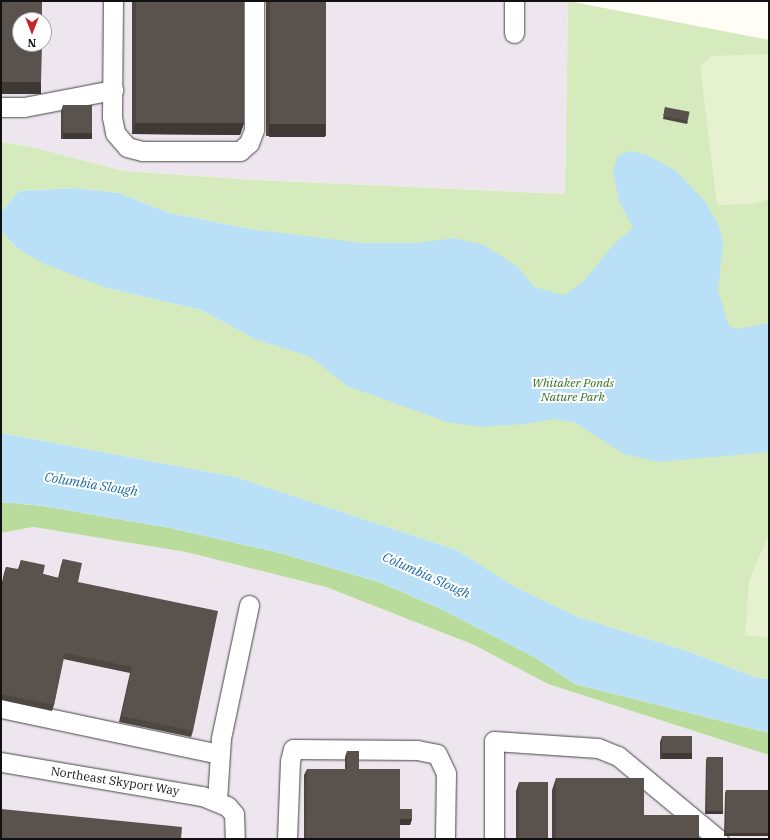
<!DOCTYPE html>
<style>
body{margin:0}
#map{position:relative;width:770px;height:840px;overflow:hidden;background:#fffdf5;font-family:"IBM Plex Serif",serif}
div>[style]{position:absolute}
[style*='--x']{left:calc(var(--x)*1px);top:calc(var(--y)*1px);width:calc(var(--w)*1px);rotate:calc(var(--a)*1deg)}
.industrial>*{inset:0;background:#eee6ef}
.green>*{inset:0;background:#d5ebbd}
.forest>*{inset:0;background:#b9dc9c}
.pitch>*{inset:0;background:#e6f2cf}
.water>*{inset:0;background:#b9e0f7}
.roads{filter:drop-shadow(0 0 1px #444) drop-shadow(0 0 1px #444)}
.minor>*{height:19px;margin:-9.5px;padding:0 9.5px;transform-origin:9.5px;border-radius:9.5px;background:#fff}
.wall>*{inset:0;background:#4d4742;transform-origin:0 0}
.shaded-wall>*{inset:0;background:#3f3936;transform-origin:0 0}
.building>*{inset:0;background:#5a524d;transform-origin:0 0}
span{translate:-50% -50%;white-space:nowrap;text-align:center;line-height:1.15;-webkit-text-stroke:4px #fff;paint-order:stroke}
.park-label{font-size:12px;color:#2f6b1f;font-style:italic}
.street-label{font-size:12px;color:#111}
.water-label{font-size:13px;color:#1768a6;font-style:italic}
.frame{position:absolute;inset:0;border:2px solid #111;pointer-events:none}
.north{position:absolute;left:12px;top:12px;width:40px;height:40px;box-sizing:border-box;background:#fff;border:1px solid #a0a0a0;border-radius:50%;rotate:180deg;font-size:11px;font-weight:700;line-height:16px;text-align:center;color:#111}
.north::after{content:'';display:block;margin:auto;width:14px;height:18px;background:#c4262e;clip-path:polygon(50% 0,100% 100%,50% 72%,0 100%)}
</style>
<div id="map">
<div class="industrial">
<div style="clip-path:polygon(evenodd,1px 1px,568px 1px,565px 194px,257px 180px,124px 171px,32px 147px,1px 142px,1px 1px,20px 20px,44px 20px,44px 44px,20px 44px,20px 20px)"></div>
<div style="clip-path:polygon(33px 527px,186px 552px,326px 587px,474px 645px,548px 684px,769px 755px,769px 839px,1px 839px,1px 533px)"></div>
</div>
<div class="green">
<div style="clip-path:polygon(568px 1px,769px 40px,769px 679px,757px 678px,690px 652px,578px 617px,515px 587px,457px 550px,236px 477px,1px 433px,1px 231px,17px 248px,107px 288px,201px 310px,255px 339px,256px 230px,170px 213px,119px 193px,75px 188px,19px 191px,1px 212px,1px 221px,1px 142px,32px 147px,124px 171px,257px 180px,565px 194px)"></div>
</div>
<div class="forest">
<div style="clip-path:polygon(1px 502px,43px 506px,170px 528px,280px 553px,379px 582px,437px 607px,536px 658px,575px 684px,769px 733px,769px 755px,548px 684px,474px 645px,326px 587px,186px 552px,33px 527px,1px 533px)"></div>
</div>
<div class="pitch">
<div style="clip-path:polygon(769px 54px,769px 199px,754px 204px,717px 205px,700px 66px,712px 56px)"></div>
<div style="clip-path:polygon(769px 534px,769px 638px,745px 635px,749px 581px)"></div>
</div>
<div class="water">
<div style="clip-path:polygon(630px 151px,647px 155px,675px 170px,705px 201px,719px 226px,723px 244px,718px 290px,729px 326px,736px 329px,769px 323px,769px 452px,659px 462px,624px 454px,574px 422px,554px 419px,525px 424px,482px 427px,447px 422px,347px 386px,311px 357px,255px 339px,201px 310px,107px 288px,44px 264px,17px 248px,1px 231px,1px 212px,19px 191px,75px 188px,119px 193px,170px 213px,256px 230px,363px 243px,418px 243px,454px 238px,484px 245px,518px 267px,534px 287px,564px 295px,583px 282px,614px 244px,633px 228px,619px 201px,613px 170px,618px 156px)"></div>
<div style="clip-path:polygon(1px 433px,236px 477px,457px 550px,515px 587px,578px 617px,690px 652px,757px 678px,769px 679px,769px 733px,575px 684px,536px 658px,437px 607px,379px 582px,280px 553px,170px 528px,43px 506px,1px 502px)"></div>
</div>
<div class="roads">
<div class="minor">
<div style="--x:113;--y:1;--w:116;--a:90.5"></div>
<div style="--x:112;--y:117;--w:16;--a:79"></div>
<div style="--x:115;--y:133;--w:18;--a:49"></div>
<div style="--x:127;--y:147;--w:16;--a:15"></div>
<div style="--x:142;--y:151;--w:98;--a:0"></div>
<div style="--x:240;--y:151;--w:12;--a:-42"></div>
<div style="--x:249;--y:143;--w:14;--a:-69"></div>
<div style="--x:254;--y:130;--w:129;--a:-90"></div>
<div style="--x:514;--y:1;--w:32;--a:90"></div>
<div style="--x:1;--y:107;--w:23;--a:0"></div>
<div style="--x:24;--y:107;--w:91;--a:-10.8"></div>
<div style="--x:1;--y:708;--w:223;--a:11.9"></div>
<div style="--x:1;--y:762;--w:204;--a:9.6"></div>
<div style="--x:202;--y:796;--w:27;--a:22"></div>
<div style="--x:227;--y:806;--w:11;--a:49"></div>
<div style="--x:234;--y:814;--w:25;--a:88"></div>
<div style="--x:217;--y:801;--w:63;--a:-86.4"></div>
<div style="--x:221;--y:738;--w:136;--a:-78.1"></div>
<div style="--x:287;--y:839;--w:78;--a:-87.8"></div>
<div style="--x:290;--y:761;--w:12;--a:-76"></div>
<div style="--x:293;--y:749;--w:124;--a:0.5"></div>
<div style="--x:417;--y:750;--w:20;--a:11"></div>
<div style="--x:437;--y:754;--w:21;--a:65"></div>
<div style="--x:446;--y:773;--w:66;--a:90.9"></div>
<div style="--x:494;--y:839;--w:98;--a:-90"></div>
<div style="--x:494;--y:741;--w:104;--a:3.9"></div>
<div style="--x:598;--y:748;--w:22;--a:22"></div>
<div style="--x:618;--y:756;--w:130;--a:39.7"></div>
</div>
</div>
<div class="wall">
<div style="clip-path:polygon(132px 1px,244px 1px,244px 123px,240px 135px,132px 134px)"></div>
<div style="left:266px;top:1px;width:60px;height:135px"></div>
<div style="clip-path:polygon(63px 105px,90px 139px,61px 139px,61px 111px)"></div>
<div style="clip-path:polygon(665px 107px,688px 121px,687px 124px,663px 119px)"></div>
<div style="clip-path:polygon(63px 559px,78px 582px,193px 731px,191px 737px,119px 722px,130px 673px,63px 659px,54px 705px,52px 711px,1px 700px,1px 587px,4px 573px,6px 567px,18px 569px,21px 560px,43px 574px,58px 578px,61px 565px)"></div>
<div style="clip-path:polygon(662px 736px,692px 753px,690px 759px,660px 759px,660px 742px)"></div>
<div style="clip-path:polygon(347px 751px,359px 769px,400px 809px,412px 819px,410px 825px,400px 825px,400px 839px,304px 839px,304px 775px,307px 769px,345px 769px,345px 757px)"></div>
<div style="clip-path:polygon(707px 757px,723px 811px,722px 814px,705px 814px,706px 760px)"></div>
<div style="clip-path:polygon(556px 778px,644px 815px,699px 839px,552px 839px,552px 790px)"></div>
<div style="clip-path:polygon(519px 782px,548px 839px,516px 839px,516px 791px)"></div>
<div style="clip-path:polygon(726px 790px,768px 836px,724px 836px,725px 793px)"></div>
</div>
<div class="shaded-wall">
<div style="left:1px;top:82px;width:40px;height:12px"></div>
<div style="clip-path:polygon(136px 123px,244px 123px,240px 135px,132px 134px)"></div>
<div style="left:269px;top:124px;width:56px;height:13px"></div>
<div style="left:63px;top:133px;width:29px;height:6px"></div>
<div style="left:662px;top:753px;width:30px;height:6px"></div>
<div style="left:706px;top:811px;width:17px;height:3px"></div>
<div style="clip-path:polygon(400px 819px,412px 819px,410px 825px,398px 825px)"></div>
<div style="clip-path:polygon(726px 833px,769px 833px,769px 835px,768px 836px,724px 836px)"></div>
</div>
<div class="building">
<div style="clip-path:polygon(1px 1px,42px 1px,42px 20px,20px 20px,20px 44px,42px 44px,41px 82px,1px 82px)"></div>
<div style="left:136px;top:1px;width:108px;height:122px"></div>
<div style="left:270px;top:1px;width:56px;height:123px"></div>
<div style="left:63px;top:105px;width:29px;height:28px"></div>
<div style="left:665px;top:107px;width:25px;height:9px;rotate:11deg"></div>
<div style="clip-path:polygon(63px 559px,82px 563px,78px 582px,218px 611px,193px 731px,122px 716px,132px 667px,65px 653px,54px 705px,1px 694px,1px 591px,6px 567px,19px 570px,21px 560px,45px 565px,43px 574px,59px 578px)"></div>
<div style="left:662px;top:736px;width:30px;height:17px"></div>
<div style="clip-path:polygon(347px 751px,359px 751px,359px 769px,400px 769px,400px 809px,412px 809px,412px 819px,400px 819px,400px 839px,306px 839px,307px 769px,347px 769px)"></div>
<div style="left:707px;top:757px;width:16px;height:54px"></div>
<div style="clip-path:polygon(556px 778px,644px 778px,644px 815px,699px 815px,699px 839px,556px 839px)"></div>
<div style="left:519px;top:782px;width:29px;height:57px"></div>
<div style="left:726px;top:790px;width:43px;height:43px"></div>
<div style="clip-path:polygon(1px 809px,182px 827px,181px 839px,1px 839px)"></div>
</div>
<div class="park-label">
<span style="left:573px;top:390px">Whitaker Ponds<br>Nature Park</span>
</div>
<div class="street-label">
<span style="left:115px;top:781px;rotate:9deg">Northeast Skyport Way</span>
</div>
<div class="water-label">
<span style="left:91px;top:485px;rotate:9deg">Columbia Slough</span>
<span style="left:426px;top:576px;rotate:24deg">Columbia Slough</span>
</div>
<div class="frame"></div>
<div class="north">N</div>
</div>
